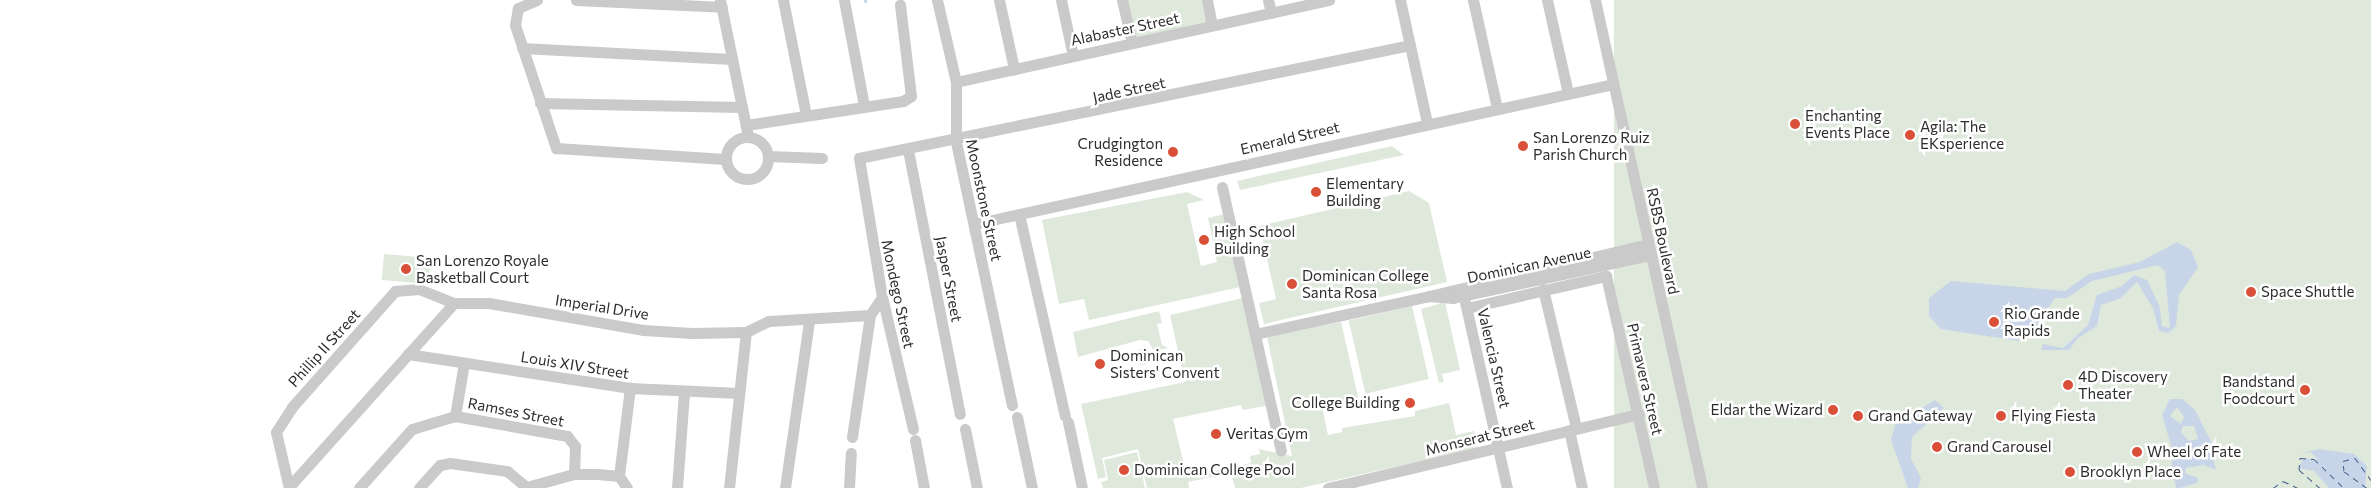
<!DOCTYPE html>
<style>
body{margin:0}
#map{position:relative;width:2371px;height:488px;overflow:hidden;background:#fff;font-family:Commissioner,sans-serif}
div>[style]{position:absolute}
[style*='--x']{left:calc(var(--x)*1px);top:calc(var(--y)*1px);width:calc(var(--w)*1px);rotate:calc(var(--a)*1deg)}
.green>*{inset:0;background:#dfe9db;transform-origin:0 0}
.round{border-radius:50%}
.water>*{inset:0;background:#c8d5e8}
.stream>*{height:3px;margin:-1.5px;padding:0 1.5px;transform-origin:1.5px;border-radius:1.5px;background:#c8d5e8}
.ferry>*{height:1px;margin-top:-0.5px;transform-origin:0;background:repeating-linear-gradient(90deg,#405d89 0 6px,transparent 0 11px)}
.minor>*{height:11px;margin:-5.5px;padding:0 5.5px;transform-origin:5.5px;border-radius:5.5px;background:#cacaca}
.minor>.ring{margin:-5.5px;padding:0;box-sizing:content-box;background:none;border:11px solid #cacaca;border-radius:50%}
.dots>*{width:14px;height:14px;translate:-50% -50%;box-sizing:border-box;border:2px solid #fff;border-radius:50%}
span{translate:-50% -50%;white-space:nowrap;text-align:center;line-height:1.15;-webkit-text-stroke:5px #fff;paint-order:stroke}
.street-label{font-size:15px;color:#2d2d2d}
.poi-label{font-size:15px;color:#2d2d2d}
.left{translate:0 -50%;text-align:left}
.right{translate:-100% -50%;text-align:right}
</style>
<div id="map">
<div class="green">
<div style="clip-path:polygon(1125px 0,1205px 0,1209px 21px,1134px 39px)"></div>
<div style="left:1614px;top:0;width:757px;height:499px"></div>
<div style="clip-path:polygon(1392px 146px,1404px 155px,1240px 190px,1237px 181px)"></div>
<div style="clip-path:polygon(1409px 191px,1429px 203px,1447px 282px,1264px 324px,1259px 303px,1276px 299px,1262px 237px,1248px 239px,1246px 229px)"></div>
<div style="clip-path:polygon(1187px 192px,1204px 200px,1187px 204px,1201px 266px,1217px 262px,1208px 218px,1229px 213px,1245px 286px,1089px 320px,1084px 299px,1059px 304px,1042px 220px)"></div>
<div style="left:384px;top:254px;width:47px;height:26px;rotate:5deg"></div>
<div style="clip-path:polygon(1247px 297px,1271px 405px,1243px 410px,1241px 405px,1173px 419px,1187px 477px,1251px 463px,1250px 456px,1260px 454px,1259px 449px,1292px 456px,1267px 337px,1341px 322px,1359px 401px,1337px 406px,1335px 399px,1321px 402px,1328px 435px,1342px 432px,1342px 428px,1415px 416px,1415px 411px,1449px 403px,1456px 435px,1474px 431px,1478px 448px,1301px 488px,1235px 488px,1231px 473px,1188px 482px,1189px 488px,1147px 488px,1138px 449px,1102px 458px,1106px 477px,1098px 479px,1081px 404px,1185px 382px,1170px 315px)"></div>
<div style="clip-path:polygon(1445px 302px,1460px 370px,1442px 374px,1444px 382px,1439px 383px,1421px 309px)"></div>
<div style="left:1412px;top:306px;width:75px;height:65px;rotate:77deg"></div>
<div style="clip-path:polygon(1159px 311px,1162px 323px,1157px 324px,1162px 345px,1168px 348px,1154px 351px,1148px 341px,1140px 340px,1078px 357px,1073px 332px)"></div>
<div class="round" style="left:1135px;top:349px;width:16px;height:16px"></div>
<div style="clip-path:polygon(1137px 452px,1145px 488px,1103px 488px,1101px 482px,1108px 480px,1104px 460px)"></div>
</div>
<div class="water">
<div style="clip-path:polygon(2177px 242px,2191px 250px,2198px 267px,2179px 295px,2176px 326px,2169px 333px,2159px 331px,2153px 308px,2137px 282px,2121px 298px,2101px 305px,2097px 326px,2078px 338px,2069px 350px,2041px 350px,2043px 344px,2063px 348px,2088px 325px,2097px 295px,2122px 286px,2134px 275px,2147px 280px,2160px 307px,2162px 326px,2170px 328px,2165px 271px,2158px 265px,2092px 281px,2067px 298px,2055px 298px,2032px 333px,2019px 330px,2019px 341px,1941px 329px,1929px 316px,1929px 298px,1951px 281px,2065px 291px,2089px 274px,2140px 262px)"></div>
<div style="clip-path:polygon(evenodd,2170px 399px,2182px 399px,2195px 410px,2217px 453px,2212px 454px,2216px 470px,2204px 465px,2186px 468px,2185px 473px,2198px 478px,2197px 483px,2180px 488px,2176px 488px,2171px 461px,2175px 459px,2162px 415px,2170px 399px,2177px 407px,2184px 417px,2181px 424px,2170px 416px,2177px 407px,2170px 399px,2183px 426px,2194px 426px,2198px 439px,2189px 441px,2181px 432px,2183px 426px)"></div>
<div style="clip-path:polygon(1935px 400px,1944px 408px,1912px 437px,1911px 459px,1921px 478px,1918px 488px,1908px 488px,1891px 440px,1895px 425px)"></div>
<div style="clip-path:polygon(2319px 449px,2354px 454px,2367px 466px,2365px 488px,2329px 488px,2314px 471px,2298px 468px,2304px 458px,2318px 460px,2311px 452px,2297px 454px)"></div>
</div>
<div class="stream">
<div style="--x:865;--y:0;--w:1;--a:90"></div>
</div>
<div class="ferry">
<div style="--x:2273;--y:488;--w:12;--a:-35"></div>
<div style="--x:2283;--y:481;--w:17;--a:25"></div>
<div style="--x:2320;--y:488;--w:28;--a:-139"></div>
<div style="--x:2299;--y:470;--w:12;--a:-85"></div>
<div style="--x:2300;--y:458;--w:14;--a:4"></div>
<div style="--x:2314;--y:459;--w:42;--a:44"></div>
<div style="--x:2367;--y:488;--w:29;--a:-144"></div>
<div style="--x:2344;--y:471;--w:10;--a:-96"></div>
<div style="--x:2343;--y:461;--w:12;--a:-14"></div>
<div style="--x:2355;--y:458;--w:27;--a:54"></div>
</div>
<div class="minor">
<div style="--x:537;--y:0;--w:21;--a:157"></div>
<div style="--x:518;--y:8;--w:17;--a:100"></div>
<div style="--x:515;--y:25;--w:130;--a:71.6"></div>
<div style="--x:556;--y:148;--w:169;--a:3.7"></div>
<div style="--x:576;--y:0;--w:146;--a:2.7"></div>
<div style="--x:720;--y:0;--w:140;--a:78.4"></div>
<div style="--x:783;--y:0;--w:117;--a:78.7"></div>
<div style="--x:844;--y:0;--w:108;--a:79.3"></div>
<div style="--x:937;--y:0;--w:84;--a:77"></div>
<div style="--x:956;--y:82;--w:60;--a:90"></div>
<div style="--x:956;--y:142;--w:269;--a:78"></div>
<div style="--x:999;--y:0;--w:71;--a:77.7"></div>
<div style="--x:1061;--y:0;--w:57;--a:77.9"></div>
<div style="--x:1122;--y:0;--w:44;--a:76.9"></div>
<div style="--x:1207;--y:0;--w:25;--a:79"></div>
<div style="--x:1268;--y:0;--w:13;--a:77"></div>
<div style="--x:1400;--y:0;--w:126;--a:77.6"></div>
<div style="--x:1473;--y:0;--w:111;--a:77.5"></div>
<div style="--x:1547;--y:0;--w:95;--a:77.3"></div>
<div style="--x:1595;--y:0;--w:500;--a:77.6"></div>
<div style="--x:522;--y:48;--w:210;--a:3"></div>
<div style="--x:956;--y:82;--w:382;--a:-12.4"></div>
<div style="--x:540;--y:103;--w:202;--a:1.1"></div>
<div style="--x:746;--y:125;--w:159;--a:-8.7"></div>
<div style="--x:903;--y:101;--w:9;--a:-32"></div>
<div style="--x:911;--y:96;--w:92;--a:-96.9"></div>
<div class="ring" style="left:726px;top:137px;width:31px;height:31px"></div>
<div style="--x:908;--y:150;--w:269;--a:78.9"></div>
<div style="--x:768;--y:156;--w:54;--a:2.1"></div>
<div style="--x:1222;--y:187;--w:270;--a:77.4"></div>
<div style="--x:1019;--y:214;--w:207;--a:77.2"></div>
<div style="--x:974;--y:224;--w:654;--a:-12.36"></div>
<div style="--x:1648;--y:244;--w:225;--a:166.6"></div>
<div style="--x:1429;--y:296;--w:24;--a:5"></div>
<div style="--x:1453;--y:298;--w:202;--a:-12.3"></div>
<div style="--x:1543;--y:289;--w:143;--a:76.6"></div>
<div style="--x:1465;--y:302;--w:191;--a:77.3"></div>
<div style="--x:1467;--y:308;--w:143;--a:-13"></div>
<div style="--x:1606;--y:276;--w:217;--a:77.2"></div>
<div style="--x:1255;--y:334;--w:178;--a:-12.3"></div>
<div style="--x:408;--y:354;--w:225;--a:8.7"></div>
<div style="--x:630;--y:388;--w:109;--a:2.6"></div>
<div style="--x:455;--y:416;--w:54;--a:-80.4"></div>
<div style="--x:1017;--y:417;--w:73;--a:78.1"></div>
<div style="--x:1068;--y:422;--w:67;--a:78"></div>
<div style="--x:913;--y:429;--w:136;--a:-103.2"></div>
<div style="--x:882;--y:297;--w:141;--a:-99.4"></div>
<div style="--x:859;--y:158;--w:562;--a:-11.59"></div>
<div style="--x:965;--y:429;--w:60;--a:78.5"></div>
<div style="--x:1569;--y:430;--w:59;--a:77.4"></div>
<div style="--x:852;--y:437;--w:123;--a:-81.6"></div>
<div style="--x:870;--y:315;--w:22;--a:-56"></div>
<div style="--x:915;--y:440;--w:49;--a:79.4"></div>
<div style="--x:619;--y:476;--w:89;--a:-82.9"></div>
<div style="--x:289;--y:487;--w:247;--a:-48.1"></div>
<div style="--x:454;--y:303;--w:35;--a:0"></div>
<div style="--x:489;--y:303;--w:156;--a:9.9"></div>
<div style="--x:643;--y:330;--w:49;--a:3.5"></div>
<div style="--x:692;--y:333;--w:54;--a:-1.1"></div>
<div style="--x:746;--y:332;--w:25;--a:-26"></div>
<div style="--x:769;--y:321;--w:101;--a:-3.4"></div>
<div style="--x:289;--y:488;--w:57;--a:-103.1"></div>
<div style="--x:276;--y:432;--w:30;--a:-57"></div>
<div style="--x:292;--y:407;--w:155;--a:-48.4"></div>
<div style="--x:395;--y:291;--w:24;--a:-5"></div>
<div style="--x:419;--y:289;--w:38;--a:22"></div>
<div style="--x:359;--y:488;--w:79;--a:-48.1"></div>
<div style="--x:412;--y:429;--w:45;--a:-16.8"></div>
<div style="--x:455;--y:416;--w:114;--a:10.1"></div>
<div style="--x:567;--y:436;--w:13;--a:51"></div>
<div style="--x:575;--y:446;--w:28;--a:92"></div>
<div style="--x:419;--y:488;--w:31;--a:-48"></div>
<div style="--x:440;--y:465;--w:10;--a:-11"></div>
<div style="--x:450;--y:463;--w:58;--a:8"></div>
<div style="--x:507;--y:471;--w:23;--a:40"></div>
<div style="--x:523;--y:488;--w:53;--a:-15.4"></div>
<div style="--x:574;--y:474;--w:23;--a:0"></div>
<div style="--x:597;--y:474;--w:22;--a:5"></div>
<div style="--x:619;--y:476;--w:14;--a:56"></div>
<div style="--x:677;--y:488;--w:95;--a:-85.8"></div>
<div style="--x:729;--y:488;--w:157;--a:-83.8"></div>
<div style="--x:785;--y:488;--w:168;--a:-81.8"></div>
<div style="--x:849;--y:488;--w:35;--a:-87"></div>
<div style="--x:1328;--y:488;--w:320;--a:-13.4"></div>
</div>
<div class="dots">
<div style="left:1795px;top:124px;background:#da4f38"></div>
<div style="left:1910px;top:135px;background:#da4f38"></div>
<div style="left:1523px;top:146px;background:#da4f38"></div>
<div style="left:1173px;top:152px;background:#da4f38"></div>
<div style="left:1316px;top:192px;background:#da4f38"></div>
<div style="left:1204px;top:240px;background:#da4f38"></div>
<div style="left:406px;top:269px;background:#da4f38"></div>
<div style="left:1292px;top:284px;background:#da4f38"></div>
<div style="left:2251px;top:292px;background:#da4f38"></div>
<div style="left:1994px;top:322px;background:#da4f38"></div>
<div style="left:1100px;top:364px;background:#da4f38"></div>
<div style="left:2068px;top:385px;background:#da4f38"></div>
<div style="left:2305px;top:390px;background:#da4f38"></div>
<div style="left:1410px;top:403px;background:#da4f38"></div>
<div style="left:1833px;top:410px;background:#da4f38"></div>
<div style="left:1858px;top:416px;background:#da4f38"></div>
<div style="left:2001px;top:416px;background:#da4f38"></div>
<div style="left:1216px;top:434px;background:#da4f38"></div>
<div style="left:1937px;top:447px;background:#da4f38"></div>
<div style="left:2137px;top:452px;background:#da4f38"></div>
<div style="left:1124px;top:470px;background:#da4f38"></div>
<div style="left:2070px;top:472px;background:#da4f38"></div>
</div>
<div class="street-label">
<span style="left:1125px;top:29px;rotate:-12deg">Alabaster Street</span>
<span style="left:1129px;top:90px;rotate:-12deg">Jade Street</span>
<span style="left:1290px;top:138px;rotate:-13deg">Emerald Street</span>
<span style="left:984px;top:200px;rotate:78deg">Moonstone Street</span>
<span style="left:1663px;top:241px;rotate:78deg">RSBS Boulevard</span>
<span style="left:1529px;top:265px;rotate:-12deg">Dominican Avenue</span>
<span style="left:949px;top:279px;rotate:79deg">Jasper Street</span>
<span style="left:898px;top:294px;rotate:78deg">Mondego Street</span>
<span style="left:602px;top:307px;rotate:9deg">Imperial Drive</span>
<span style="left:324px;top:348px;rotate:-48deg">Phillip II Street</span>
<span style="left:1494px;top:358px;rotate:77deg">Valencia Street</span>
<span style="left:575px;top:365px;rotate:9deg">Louis XIV Street</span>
<span style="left:1645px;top:379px;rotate:77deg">Primavera Street</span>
<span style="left:516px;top:412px;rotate:11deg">Ramses Street</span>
<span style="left:1480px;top:437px;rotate:-14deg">Monserat Street</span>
</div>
<div class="poi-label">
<span class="left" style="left:1805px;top:124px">Enchanting<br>Events Place</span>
<span class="left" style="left:1920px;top:135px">Agila: The<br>EKsperience</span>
<span class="left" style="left:1533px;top:146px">San Lorenzo Ruiz<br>Parish Church</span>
<span class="right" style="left:1163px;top:152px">Crudgington<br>Residence</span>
<span class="left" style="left:1326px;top:192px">Elementary<br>Building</span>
<span class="left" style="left:1214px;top:240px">High School<br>Building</span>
<span class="left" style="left:416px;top:269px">San Lorenzo Royale<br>Basketball Court</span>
<span class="left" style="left:1302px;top:284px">Dominican College<br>Santa Rosa</span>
<span class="left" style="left:2261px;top:292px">Space Shuttle</span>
<span class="left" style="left:2004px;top:322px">Rio Grande<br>Rapids</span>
<span class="left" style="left:1110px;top:364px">Dominican<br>Sisters' Convent</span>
<span class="left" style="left:2078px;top:385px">4D Discovery<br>Theater</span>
<span class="right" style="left:2295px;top:390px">Bandstand<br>Foodcourt</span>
<span class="right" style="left:1400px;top:403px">College Building</span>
<span class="right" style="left:1823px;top:410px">Eldar the Wizard</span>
<span class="left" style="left:1868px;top:416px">Grand Gateway</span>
<span class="left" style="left:2011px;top:416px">Flying Fiesta</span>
<span class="left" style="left:1226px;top:434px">Veritas Gym</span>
<span class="left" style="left:1947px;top:447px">Grand Carousel</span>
<span class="left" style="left:2147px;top:452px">Wheel of Fate</span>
<span class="left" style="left:1134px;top:470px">Dominican College Pool</span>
<span class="left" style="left:2080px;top:472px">Brooklyn Place</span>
</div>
</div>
